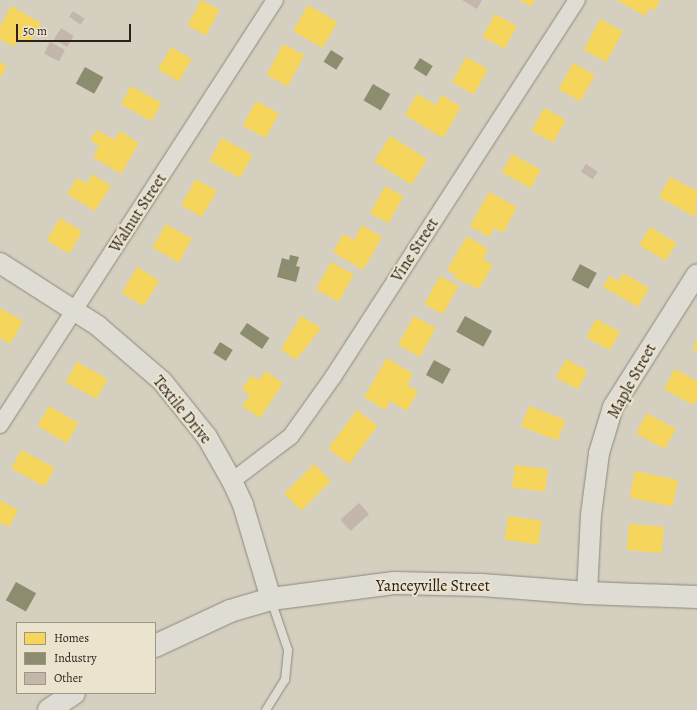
<!DOCTYPE html>
<style>
body{margin:0}
#map{position:relative;width:697px;height:710px;overflow:hidden;background:#d4cfbe;font-family:Alegreya,serif}
div>[style]{position:absolute}
[style*='--x']{left:calc(var(--x)*1px);top:calc(var(--y)*1px);width:calc(var(--w)*1px);rotate:calc(var(--a)*1deg)}
.homes>*{inset:0;background:#f6d55c;transform-origin:0 0}
.industry>*{inset:0;background:#8c8c6e;transform-origin:0 0}
.building>*{inset:0;background:#c3b6ab;transform-origin:0 0}
.roads{filter:drop-shadow(0 0 1px #8c887e) drop-shadow(0 0 1px #8c887e)}
.service>*{height:8px;margin:-4px;padding:0 4px;transform-origin:4px;border-radius:4px;background:#dfdcd3}
.minor>*{height:16px;margin:-8px;padding:0 8px;transform-origin:8px;border-radius:8px;background:#dfdcd3}
.tertiary>*{height:20px;margin:-10px;padding:0 10px;transform-origin:10px;border-radius:10px;background:#dfdcd3}
.secondary>*{height:22px;margin:-11px;padding:0 11px;transform-origin:11px;border-radius:11px;background:#dfdcd3}
span{translate:-50% -50%;white-space:nowrap;text-align:center;line-height:1.15;-webkit-text-stroke:4px #eae3ce;paint-order:stroke}
.street-label{font-size:16px;color:#2c201c}
.legend{position:absolute;left:16px;top:622px;width:140px;height:72px;box-sizing:border-box;background:#eae3ce;border:1px solid #9e9587;margin:0;padding:5px 7px;list-style:none;font-size:12px;color:#2c201c}
.legend li{display:flex;align-items:center;gap:8px;height:20px}
.legend b{width:20px;border:1px solid #9e9587}
.scale{position:absolute;left:16px;top:24px;width:115px;height:18px;box-sizing:border-box;border:2px solid #2c201c;border-top:0;padding-left:5px;font-size:12px;line-height:14px;white-space:nowrap;color:#2c201c;-webkit-text-stroke:3px #eae3ce;paint-order:stroke}
</style>
<div id="map">
<div class="homes">
<div style="left:201px;top:0;width:21px;height:29px;rotate:28deg"></div>
<div style="clip-path:polygon(519px 0,535px 0,531px 6px)"></div>
<div style="clip-path:polygon(616px 0,660px 0,654px 11px,649px 8px,645px 16px)"></div>
<div style="left:308px;top:5px;width:34px;height:30px;rotate:30deg"></div>
<div style="clip-path:polygon(11px 6px,41px 23px,30px 44px,19px 38px,14px 47px,0 39px,0 27px)"></div>
<div style="left:495px;top:14px;width:25px;height:26px;rotate:29deg"></div>
<div style="left:600px;top:19px;width:26px;height:35px;rotate:28deg"></div>
<div style="left:283px;top:44px;width:24px;height:35px;rotate:28deg"></div>
<div style="left:171px;top:47px;width:24px;height:26px;rotate:30deg"></div>
<div style="left:466px;top:57px;width:25px;height:29px;rotate:29deg"></div>
<div style="clip-path:polygon(0 62px,7px 67px,0 78px)"></div>
<div style="left:573px;top:63px;width:25px;height:30px;rotate:29deg"></div>
<div style="left:131px;top:86px;width:35px;height:21px;rotate:29deg"></div>
<div style="clip-path:polygon(417px 94px,436px 105px,442px 95px,461px 107px,443px 138px,405px 115px)"></div>
<div style="left:256px;top:101px;width:26px;height:28px;rotate:28deg"></div>
<div style="left:544px;top:108px;width:25px;height:26px;rotate:29deg"></div>
<div style="clip-path:polygon(97px 130px,114px 140px,120px 131px,139px 143px,121px 174px,93px 157px,99px 146px,90px 140px)"></div>
<div style="left:390px;top:136px;width:44px;height:30px;rotate:32deg"></div>
<div style="left:222px;top:138px;width:35px;height:26px;rotate:29deg"></div>
<div style="left:512px;top:154px;width:33px;height:21px;rotate:29deg"></div>
<div style="clip-path:polygon(92px 174px,111px 186px,95px 211px,67px 194px,77px 178px,87px 184px)"></div>
<div style="clip-path:polygon(670px 177px,697px 191px,695px 217px,659px 197px)"></div>
<div style="left:196px;top:179px;width:24px;height:30px;rotate:30deg"></div>
<div style="left:385px;top:186px;width:21px;height:31px;rotate:29deg"></div>
<div style="clip-path:polygon(489px 192px,517px 207px,503px 233px,494px 228px,489px 237px,470px 226px)"></div>
<div style="left:60px;top:218px;width:26px;height:26px;rotate:31deg"></div>
<div style="left:166px;top:224px;width:30px;height:27px;rotate:30deg"></div>
<div style="clip-path:polygon(362px 225px,382px 237px,363px 270px,333px 252px,343px 234px,354px 240px)"></div>
<div style="left:650px;top:227px;width:31px;height:21px;rotate:31deg"></div>
<div style="clip-path:polygon(467px 236px,488px 249px,483px 259px,493px 265px,479px 289px,454px 278px,456px 275px,447px 270px)"></div>
<div style="left:331px;top:262px;width:26px;height:31px;rotate:29deg"></div>
<div style="left:137px;top:267px;width:26px;height:30px;rotate:31deg"></div>
<div style="clip-path:polygon(623px 273px,649px 288px,638px 307px,603px 287px,609px 276px,619px 281px)"></div>
<div style="left:440px;top:276px;width:21px;height:32px;rotate:29deg"></div>
<div style="clip-path:polygon(0 308px,23px 321px,10px 344px,0 338px)"></div>
<div style="clip-path:polygon(301px 316px,321px 328px,296px 360px,281px 349px)"></div>
<div style="left:414px;top:316px;width:25px;height:33px;rotate:29deg"></div>
<div style="left:596px;top:319px;width:27px;height:21px;rotate:28deg"></div>
<div style="clip-path:polygon(697px 339px,697px 352px,692px 349px)"></div>
<div style="clip-path:polygon(387px 358px,413px 374px,407px 385px,418px 391px,407px 411px,390px 401px,385px 410px,364px 397px)"></div>
<div style="left:566px;top:359px;width:25px;height:21px;rotate:29deg"></div>
<div style="left:77px;top:362px;width:35px;height:23px;rotate:29deg"></div>
<div style="clip-path:polygon(675px 369px,697px 381px,697px 398px,693px 405px,664px 389px)"></div>
<div style="clip-path:polygon(265px 371px,283px 383px,260px 418px,242px 406px,250px 395px,242px 389px,251px 376px,259px 380px)"></div>
<div style="left:49px;top:406px;width:34px;height:23px;rotate:30deg"></div>
<div style="left:529px;top:406px;width:39px;height:22px;rotate:21deg"></div>
<div style="left:357px;top:410px;width:26px;height:48px;rotate:37deg"></div>
<div style="left:647px;top:413px;width:33px;height:23px;rotate:29deg"></div>
<div style="left:21px;top:450px;width:38px;height:21px;rotate:28deg"></div>
<div style="left:314px;top:464px;width:24px;height:42px;rotate:45deg"></div>
<div style="left:515px;top:465px;width:33px;height:23px;rotate:7deg"></div>
<div style="left:635px;top:471px;width:44px;height:27px;rotate:12deg"></div>
<div style="clip-path:polygon(0 500px,18px 510px,9px 527px,0 523px)"></div>
<div style="left:508px;top:516px;width:34px;height:24px;rotate:8deg"></div>
<div style="left:629px;top:524px;width:35px;height:26px;rotate:5deg"></div>
</div>
<div class="industry">
<div style="left:331px;top:50px;width:15px;height:14px;rotate:32deg"></div>
<div style="left:420px;top:58px;width:15px;height:12px;rotate:32deg"></div>
<div style="left:85px;top:67px;width:21px;height:19px;rotate:29deg"></div>
<div style="left:373px;top:84px;width:20px;height:19px;rotate:30deg"></div>
<div style="clip-path:polygon(290px 255px,299px 257px,296px 266px,300px 267px,296px 282px,277px 277px,282px 258px,289px 260px)"></div>
<div style="left:580px;top:264px;width:19px;height:18px;rotate:28deg"></div>
<div style="left:465px;top:316px;width:31px;height:18px;rotate:29deg"></div>
<div style="left:247px;top:323px;width:27px;height:13px;rotate:34deg"></div>
<div style="left:220px;top:342px;width:15px;height:13px;rotate:32deg"></div>
<div style="left:434px;top:360px;width:19px;height:17px;rotate:28deg"></div>
<div style="left:16px;top:582px;width:23px;height:21px;rotate:29deg"></div>
</div>
<div class="building">
<div style="clip-path:polygon(462px 0,482px 0,477px 9px)"></div>
<div style="left:73px;top:11px;width:14px;height:7px;rotate:34deg"></div>
<div style="left:61px;top:28px;width:15px;height:13px;rotate:32deg"></div>
<div style="left:50px;top:42px;width:17px;height:13px;rotate:28deg"></div>
<div style="left:586px;top:164px;width:14px;height:9px;rotate:34deg"></div>
<div style="left:359px;top:503px;width:15px;height:25px;rotate:48deg"></div>
</div>
<div class="roads">
<div class="service">
<div style="--x:266;--y:710;--w:36;--a:-58"></div>
<div style="--x:285;--y:680;--w:30;--a:-84"></div>
<div style="--x:288;--y:650;--w:53;--a:-108.8"></div>
</div>
<div class="minor">
<div style="--x:0;--y:425;--w:506;--a:-57.09"></div>
<div style="--x:232;--y:481;--w:74;--a:-37.3"></div>
<div style="--x:291;--y:436;--w:72;--a:-54.6"></div>
<div style="--x:333;--y:377;--w:449;--a:-57.1"></div>
</div>
<div class="tertiary">
<div style="--x:0;--y:263;--w:117;--a:32.7"></div>
<div style="--x:98;--y:326;--w:84;--a:40.7"></div>
<div style="--x:162;--y:381;--w:72;--a:51.2"></div>
<div style="--x:207;--y:437;--w:51;--a:60.4"></div>
<div style="--x:232;--y:481;--w:26;--a:65"></div>
<div style="--x:243;--y:505;--w:98;--a:73.4"></div>
<div style="--x:587;--y:593;--w:78;--a:-87.1"></div>
<div style="--x:591;--y:515;--w:63;--a:-82.6"></div>
<div style="--x:599;--y:453;--w:48;--a:-73.1"></div>
<div style="--x:613;--y:407;--w:157;--a:-57.7"></div>
</div>
<div class="secondary">
<div style="--x:155;--y:646;--w:83;--a:-25"></div>
<div style="--x:230;--y:611;--w:43;--a:-16.3"></div>
<div style="--x:271;--y:599;--w:124;--a:-7.4"></div>
<div style="--x:394;--y:583;--w:88;--a:1.3"></div>
<div style="--x:482;--y:585;--w:105;--a:4.4"></div>
<div style="--x:587;--y:593;--w:110;--a:2.1"></div>
<div style="--x:49;--y:710;--w:30;--a:-34"></div>
</div>
</div>
<div class="street-label">
<span style="left:138px;top:213px;rotate:-57deg">Walnut Street</span>
<span style="left:415px;top:250px;rotate:-57deg">Vine Street</span>
<span style="left:632px;top:381px;rotate:-61deg">Maple Street</span>
<span style="left:182px;top:410px;rotate:51deg">Textile Drive</span>
<span style="left:433px;top:586px">Yanceyville Street</span>
</div>
<ul class="legend">
<li><b style="height:11px;background:#f6d55c"></b>Homes</li>
<li><b style="height:11px;background:#8c8c6e"></b>Industry</li>
<li><b style="height:11px;background:#c3b6ab"></b>Other</li>
</ul>
<div class="scale">50 m</div>
</div>
